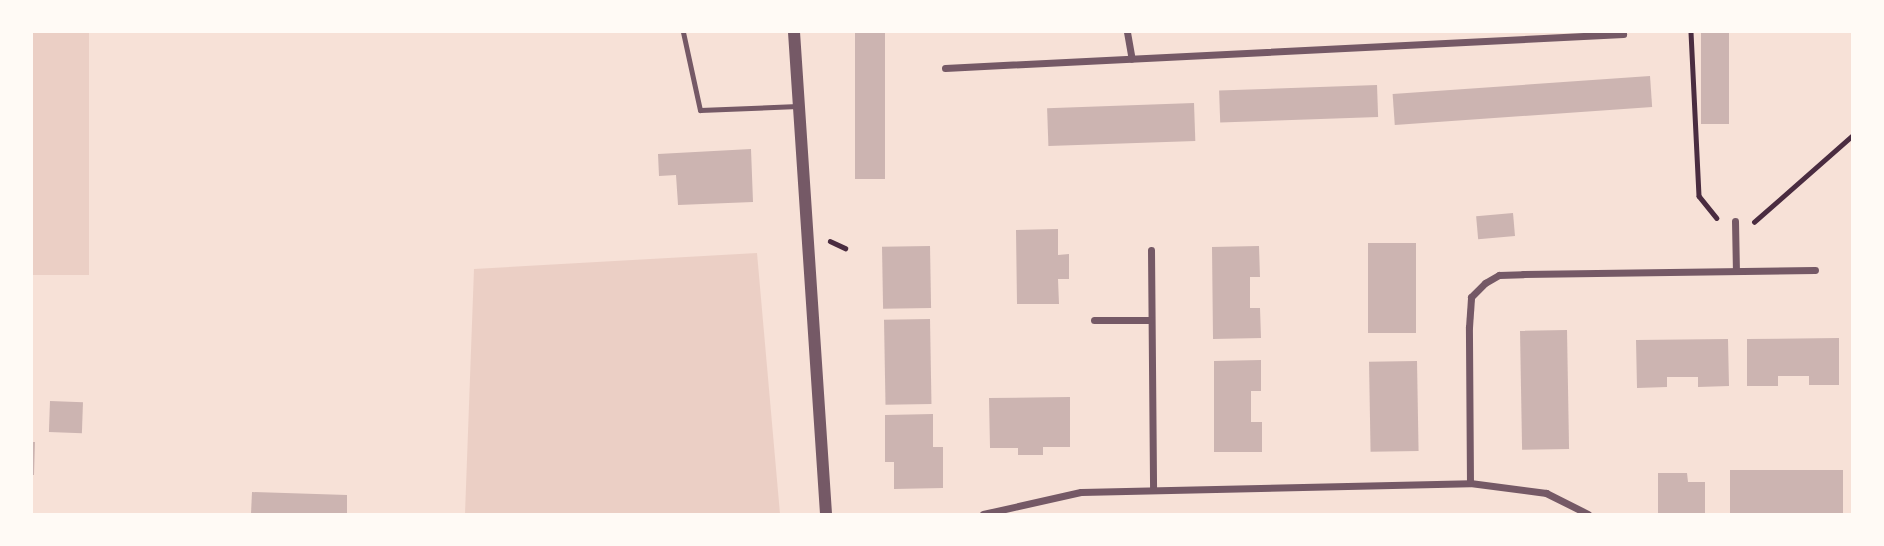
<!DOCTYPE html>
<style>
body{margin:0}
#map{position:relative;width:1884px;height:546px;overflow:hidden;background:#f7e1d7;font-family:Signika,sans-serif}
div>[style]{position:absolute}
[style*='--x']{left:calc(var(--x)*1px);top:calc(var(--y)*1px);width:calc(var(--w)*1px);rotate:calc(var(--a)*1deg)}
.green>*{inset:0;background:#ebcfc5;transform-origin:0 0}
.building>*{inset:0;background:#ccb4b1;transform-origin:0 0}
.path>*{height:4.5px;margin:-2.25px;padding:0 2.25px;transform-origin:2.25px;border-radius:2.25px;background:#4a2c40}
.service>*{height:5px;margin:-2.5px;padding:0 2.5px;transform-origin:2.5px;border-radius:2.5px;background:#755966}
.minor>*{height:7px;margin:-3.5px;padding:0 3.5px;transform-origin:3.5px;border-radius:3.5px;background:#755966}
.tertiary>*{height:12px;margin:-6px;padding:0 6px;transform-origin:6px;border-radius:6px;background:#755966}
span{translate:-50% -50%;white-space:nowrap;text-align:center;line-height:1.15;-webkit-text-stroke:7px #fffaf5;paint-order:stroke}
.frame{position:absolute;inset:0;border:33px solid #fffaf5;pointer-events:none}
</style>
<div id="map">
<div class="green">
<div style="left:32px;top:32px;width:57px;height:243px"></div>
<div style="clip-path:polygon(757px 253px,780px 514px,465px 514px,474px 269px)"></div>
</div>
<div class="building">
<div style="left:855px;top:32px;width:30px;height:147px"></div>
<div style="left:1701px;top:32px;width:28px;height:92px"></div>
<div style="left:1650px;top:76px;width:31px;height:258px;rotate:86deg"></div>
<div style="left:1377px;top:85px;width:32px;height:158px;rotate:88deg"></div>
<div style="left:1194px;top:103px;width:38px;height:147px;rotate:88deg"></div>
<div style="clip-path:polygon(751px 149px,753px 202px,678px 205px,676px 175px,659px 176px,658px 154px)"></div>
<div style="left:1513px;top:213px;width:23px;height:37px;rotate:85deg"></div>
<div style="clip-path:polygon(1058px 229px,1058px 255px,1069px 254px,1069px 279px,1058px 279px,1059px 304px,1017px 304px,1016px 230px)"></div>
<div style="left:1368px;top:243px;width:48px;height:90px"></div>
<div style="left:930px;top:246px;width:62px;height:48px;rotate:89deg"></div>
<div style="clip-path:polygon(1259px 246px,1260px 277px,1250px 277px,1250px 308px,1260px 308px,1261px 338px,1213px 339px,1212px 247px)"></div>
<div style="left:930px;top:319px;width:85px;height:46px;rotate:89deg"></div>
<div style="left:1567px;top:330px;width:119px;height:47px;rotate:89deg"></div>
<div style="clip-path:polygon(1839px 338px,1839px 385px,1809px 385px,1809px 376px,1778px 376px,1778px 386px,1747px 386px,1747px 339px)"></div>
<div style="clip-path:polygon(1728px 339px,1729px 386px,1698px 387px,1698px 377px,1667px 377px,1667px 387px,1637px 388px,1636px 340px)"></div>
<div style="clip-path:polygon(1261px 360px,1261px 391px,1251px 391px,1251px 422px,1262px 422px,1262px 452px,1214px 452px,1214px 361px)"></div>
<div style="left:1417px;top:361px;width:90px;height:48px;rotate:89deg"></div>
<div style="clip-path:polygon(1070px 397px,1070px 447px,1043px 447px,1043px 455px,1018px 455px,1018px 448px,990px 448px,989px 398px)"></div>
<div style="left:50px;top:401px;width:33px;height:31px;rotate:2deg"></div>
<div style="clip-path:polygon(933px 414px,933px 447px,943px 447px,943px 488px,894px 489px,894px 462px,885px 462px,885px 415px)"></div>
<div style="clip-path:polygon(32px 442px,35px 442px,34px 475px,32px 475px)"></div>
<div style="left:1843px;top:470px;width:44px;height:113px;rotate:90deg"></div>
<div style="clip-path:polygon(1658px 473px,1687px 473px,1688px 482px,1705px 482px,1705px 514px,1658px 514px)"></div>
<div style="clip-path:polygon(252px 492px,347px 495px,347px 514px,251px 514px)"></div>
</div>
<div class="path">
<div style="--x:1691;--y:32;--w:164;--a:87.2"></div>
<div style="--x:1699;--y:196;--w:28;--a:51"></div>
<div style="--x:1754;--y:222;--w:132;--a:-41.3"></div>
<div style="--x:830;--y:241;--w:17;--a:25"></div>
</div>
<div class="service">
<div style="--x:683;--y:32;--w:80;--a:77.7"></div>
<div style="--x:700;--y:110;--w:98;--a:-2.3"></div>
</div>
<div class="minor">
<div style="--x:1127;--y:32;--w:27;--a:80"></div>
<div style="--x:945;--y:68;--w:679;--a:-2.87"></div>
<div style="--x:1735;--y:221;--w:50;--a:88.9"></div>
<div style="--x:1151;--y:250;--w:239;--a:89.5"></div>
<div style="--x:1094;--y:320;--w:56;--a:0"></div>
<div style="--x:1470;--y:483;--w:156;--a:-90.4"></div>
<div style="--x:1469;--y:327;--w:30;--a:-86"></div>
<div style="--x:1471;--y:297;--w:20;--a:-45"></div>
<div style="--x:1485;--y:283;--w:16;--a:-30"></div>
<div style="--x:1499;--y:275;--w:24;--a:-2"></div>
<div style="--x:1523;--y:274;--w:292;--a:-0.8"></div>
<div style="--x:983;--y:514;--w:100;--a:-12.7"></div>
<div style="--x:1081;--y:492;--w:389;--a:-1.3"></div>
<div style="--x:1470;--y:483;--w:77;--a:7.5"></div>
<div style="--x:1546;--y:493;--w:47;--a:26.6"></div>
</div>
<div class="tertiary">
<div style="--x:794;--y:32;--w:483;--a:86.2"></div>
</div>
<div class="frame"></div>
</div>
